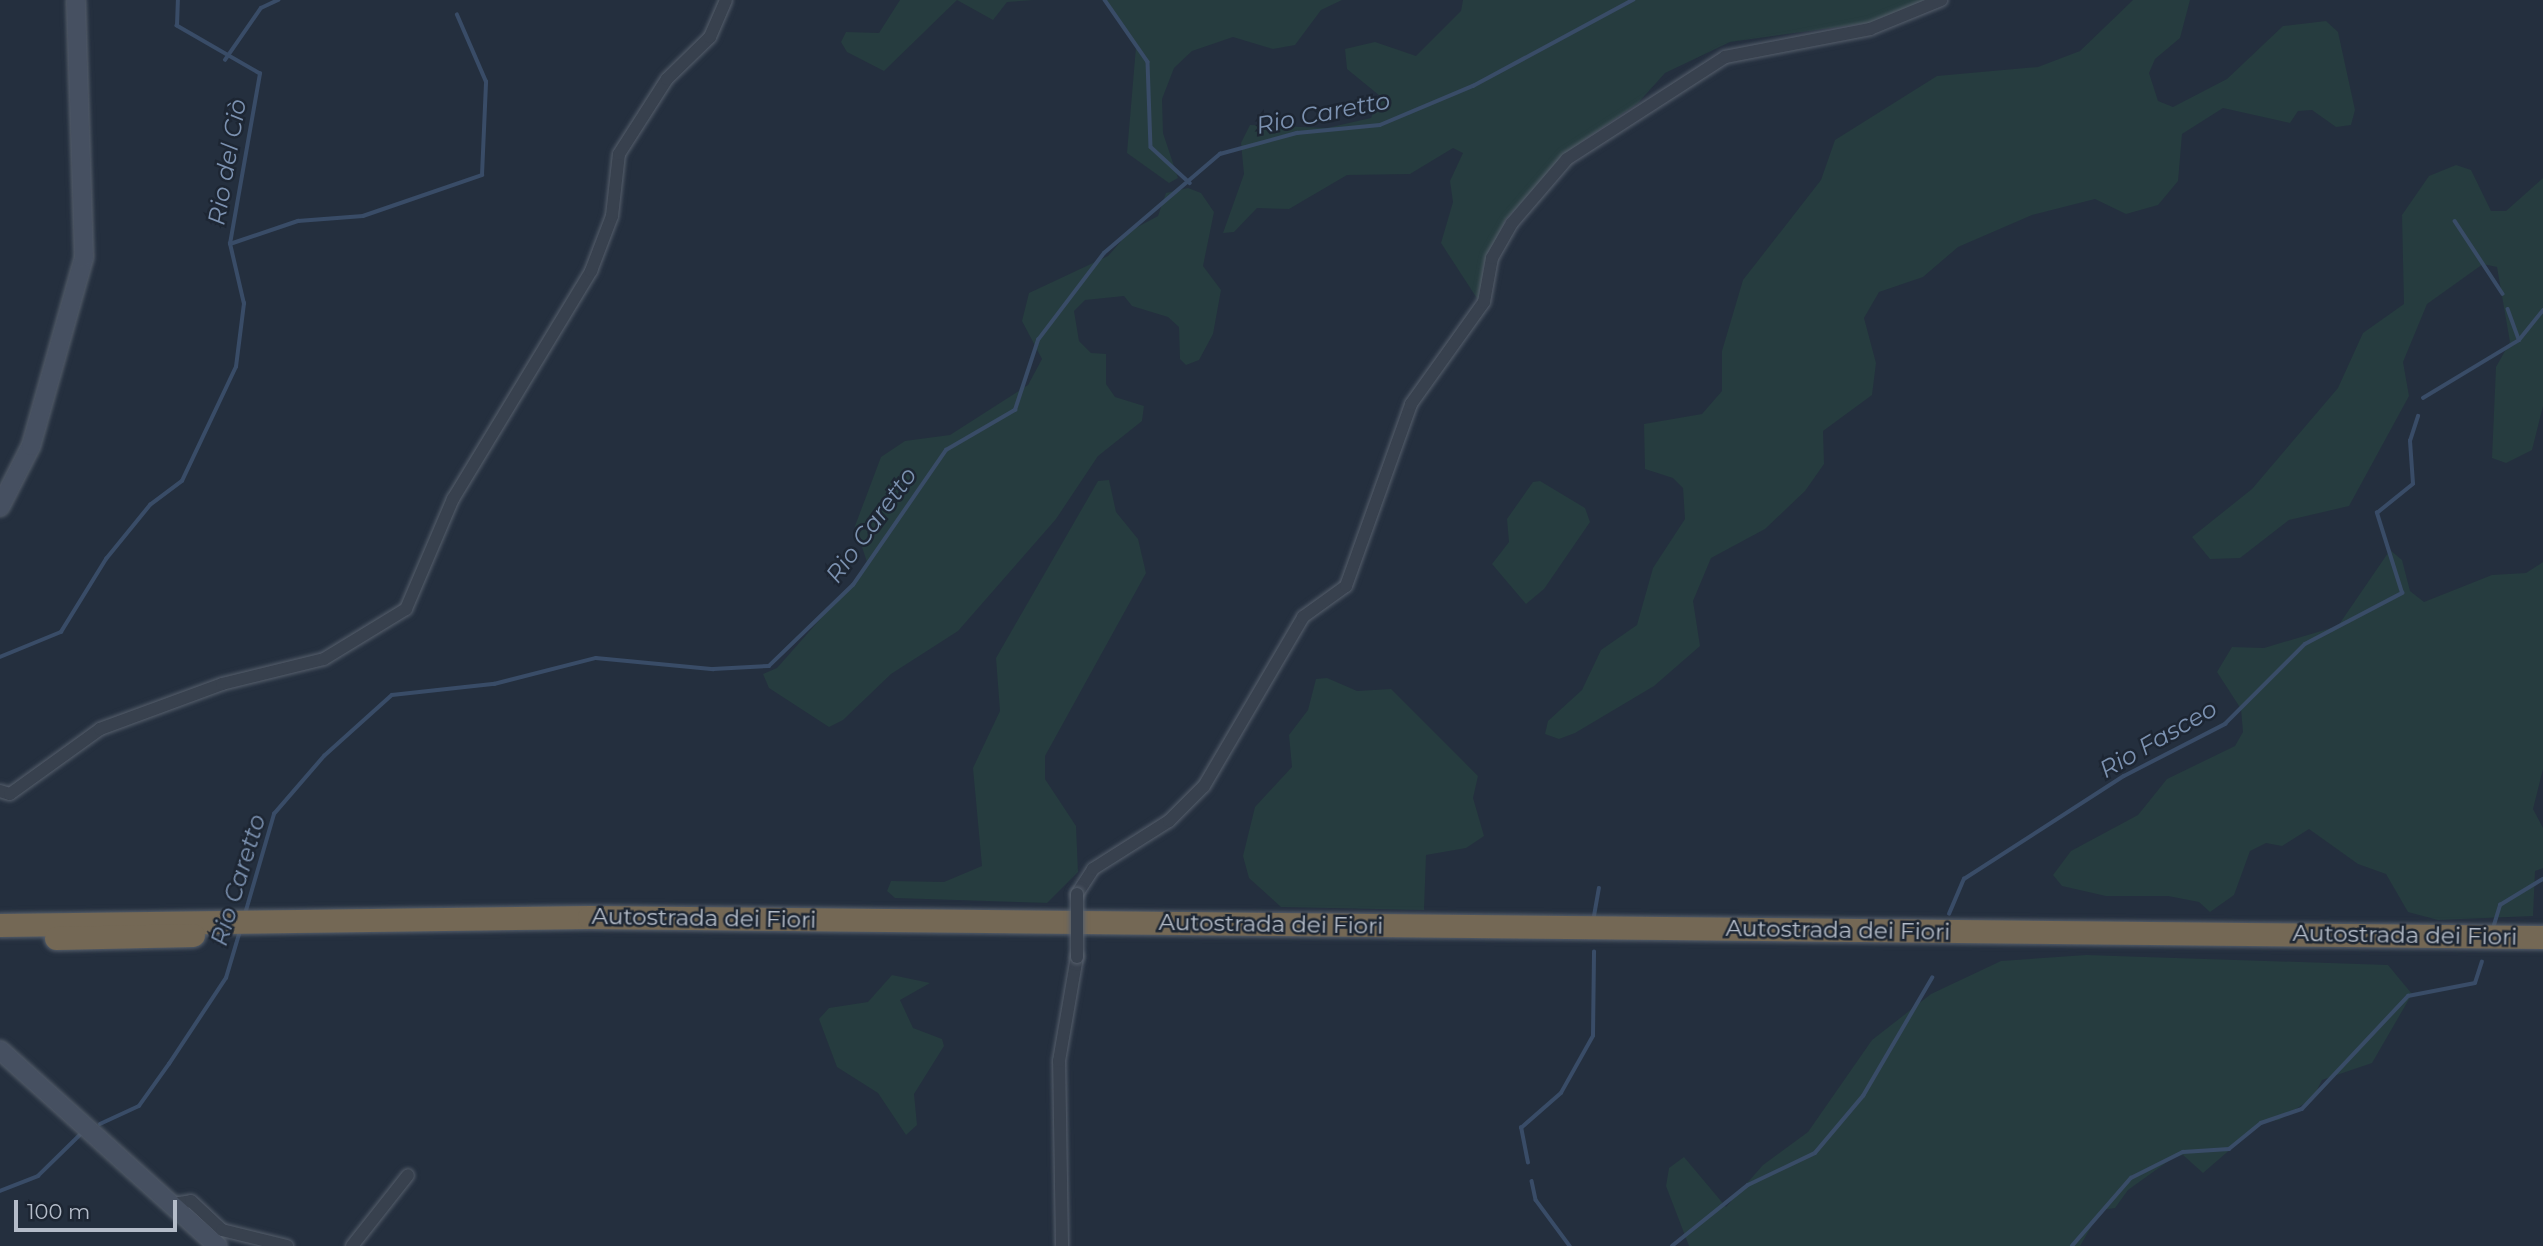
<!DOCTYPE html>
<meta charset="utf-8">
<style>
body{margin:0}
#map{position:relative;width:2543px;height:1246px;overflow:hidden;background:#242f3e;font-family:Montserrat,sans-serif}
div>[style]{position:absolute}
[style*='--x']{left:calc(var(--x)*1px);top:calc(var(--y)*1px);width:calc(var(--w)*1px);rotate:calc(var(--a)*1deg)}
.green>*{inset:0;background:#263c3f}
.stream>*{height:3.5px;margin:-1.75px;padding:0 1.75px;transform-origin:1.75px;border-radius:1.75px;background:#394c67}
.roads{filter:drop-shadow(0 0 2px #565f6c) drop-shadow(0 0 2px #565f6c)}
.minor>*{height:12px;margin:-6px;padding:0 6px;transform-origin:6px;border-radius:6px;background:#38414e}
.secondary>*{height:18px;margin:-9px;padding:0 9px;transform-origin:9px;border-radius:9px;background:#465061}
.motorway>*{height:23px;margin:-11.5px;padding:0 11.5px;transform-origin:11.5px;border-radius:11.5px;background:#746855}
.bridges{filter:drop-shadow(0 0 2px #565f6c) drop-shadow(0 0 2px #565f6c)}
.minor-bridge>*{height:12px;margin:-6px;padding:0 6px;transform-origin:6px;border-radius:6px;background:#38414e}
span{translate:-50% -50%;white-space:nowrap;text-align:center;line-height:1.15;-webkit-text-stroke:5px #1d2633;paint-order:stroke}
.street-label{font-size:23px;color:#b4bcc9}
.water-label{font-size:24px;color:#7c92b1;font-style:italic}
.scale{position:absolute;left:14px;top:1200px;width:163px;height:32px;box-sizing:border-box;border:4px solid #b4bcc9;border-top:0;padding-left:9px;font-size:21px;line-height:24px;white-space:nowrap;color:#b4bcc9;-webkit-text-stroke:5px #1d2633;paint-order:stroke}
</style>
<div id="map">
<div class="green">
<div style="clip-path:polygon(900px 0,1034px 0,1007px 2px,993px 20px,957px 0,884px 71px,847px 52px,841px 42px,846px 32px,879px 33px)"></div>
<div style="clip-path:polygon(1103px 0,1342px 0,1321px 10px,1295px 45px,1273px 49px,1233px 37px,1192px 51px,1174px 68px,1162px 99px,1163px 133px,1178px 178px,1169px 183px,1127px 153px,1136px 47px)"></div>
<div style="clip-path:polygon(1463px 0,1929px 0,1882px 21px,1730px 42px,1665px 73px,1638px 103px,1571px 149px,1506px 219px,1484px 263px,1480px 303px,1441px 243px,1453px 202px,1450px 181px,1463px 153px,1453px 148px,1410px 174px,1347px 175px,1289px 209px,1257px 208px,1234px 232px,1223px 233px,1244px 174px,1241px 143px,1250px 125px,1327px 128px,1371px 118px,1380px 96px,1347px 69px,1345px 49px,1375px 42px,1416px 56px,1461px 11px)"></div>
<div style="clip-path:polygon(2133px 0,2190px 0,2180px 38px,2155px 59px,2149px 73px,2158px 101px,2173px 107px,2227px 79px,2283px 26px,2326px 21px,2338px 32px,2355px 110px,2351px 125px,2336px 127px,2312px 110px,2298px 111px,2290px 123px,2223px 108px,2182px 134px,2178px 181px,2158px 205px,2126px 214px,2095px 199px,2032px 215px,1958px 247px,1923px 277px,1879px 292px,1864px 318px,1876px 363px,1872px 395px,1823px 431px,1824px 464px,1805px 491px,1765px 529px,1711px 558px,1693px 601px,1700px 646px,1654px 686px,1575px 733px,1559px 739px,1545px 734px,1548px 721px,1582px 690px,1601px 650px,1637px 625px,1653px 568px,1685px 519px,1683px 488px,1673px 478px,1645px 469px,1644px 424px,1702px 414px,1722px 391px,1722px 351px,1743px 280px,1821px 180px,1835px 140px,1937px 76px,2038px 67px,2080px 51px)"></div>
<div style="clip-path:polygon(2456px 165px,2471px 170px,2491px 211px,2506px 211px,2543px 178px,2543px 406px,2532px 450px,2506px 463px,2492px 458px,2496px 367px,2510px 342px,2497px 267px,2483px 264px,2427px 304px,2403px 362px,2409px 396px,2349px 506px,2289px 520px,2240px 558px,2210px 559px,2192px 537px,2252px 489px,2338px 388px,2363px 333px,2404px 304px,2402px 215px,2429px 176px)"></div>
<div style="clip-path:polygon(1188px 188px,1201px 193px,1214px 212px,1203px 266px,1221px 290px,1213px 334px,1199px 360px,1186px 365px,1180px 359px,1179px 327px,1168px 317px,1132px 306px,1124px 296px,1085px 300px,1074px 311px,1079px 341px,1091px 353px,1106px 354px,1106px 384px,1115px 397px,1144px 406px,1142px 421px,1098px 456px,1056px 519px,958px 631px,891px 674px,843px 720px,829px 727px,769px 688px,763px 674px,777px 668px,868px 565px,855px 526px,881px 457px,905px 441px,950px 435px,1028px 385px,1042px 359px,1022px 321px,1029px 293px,1108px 256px,1130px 231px,1158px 216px,1166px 193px)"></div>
<div style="clip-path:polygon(1109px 480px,1116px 512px,1138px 539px,1146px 573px,1045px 756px,1045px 779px,1076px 826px,1078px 872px,1047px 903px,895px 898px,887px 891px,891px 881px,944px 882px,982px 866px,973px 768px,1000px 711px,996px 658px,1098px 481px)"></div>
<div style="clip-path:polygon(1540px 481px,1585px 508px,1590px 522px,1544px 589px,1526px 604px,1492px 564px,1509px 542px,1507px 519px,1533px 482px)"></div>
<div style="clip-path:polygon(2390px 550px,2402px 560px,2410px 591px,2424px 602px,2492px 575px,2526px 573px,2543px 562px,2543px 769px,2533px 809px,2543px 828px,2543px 868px,2535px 871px,2533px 916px,2438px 920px,2408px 912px,2386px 874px,2358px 864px,2309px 829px,2282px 846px,2266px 843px,2250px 851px,2234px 895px,2210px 912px,2199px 902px,2168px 896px,2106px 896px,2062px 886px,2053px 875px,2071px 851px,2138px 815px,2167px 779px,2235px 746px,2243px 732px,2241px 709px,2217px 672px,2232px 647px,2264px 648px,2338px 626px)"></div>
<div style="clip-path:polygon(1327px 678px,1357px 691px,1391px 689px,1478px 776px,1473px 798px,1484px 836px,1466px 848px,1426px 855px,1424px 910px,1281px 907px,1249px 878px,1243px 856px,1255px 807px,1292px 767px,1289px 735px,1308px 710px,1316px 679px)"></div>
<div style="clip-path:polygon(2086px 955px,2388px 965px,2412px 994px,2372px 1063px,2322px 1080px,2313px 1098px,2279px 1120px,2262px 1122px,2203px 1173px,2183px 1155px,2174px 1157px,2128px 1190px,2115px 1208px,2101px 1210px,2080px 1246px,1689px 1246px,1666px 1186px,1669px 1168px,1684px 1157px,1726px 1207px,1763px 1165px,1808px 1132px,1872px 1040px,1931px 994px,2001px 961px)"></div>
<div style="clip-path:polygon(892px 975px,930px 983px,900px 1000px,913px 1028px,942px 1039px,944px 1046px,914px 1094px,917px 1125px,906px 1135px,878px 1093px,837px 1067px,819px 1019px,829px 1008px,868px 1002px)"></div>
</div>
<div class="stream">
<div style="--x:1105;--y:0;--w:75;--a:55.3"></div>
<div style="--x:1148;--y:62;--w:85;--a:88"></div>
<div style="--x:1151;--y:147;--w:53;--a:42.7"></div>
<div style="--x:225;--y:60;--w:63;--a:-55.3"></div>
<div style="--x:261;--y:8;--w:19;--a:-25"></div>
<div style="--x:2455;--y:221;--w:87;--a:56.7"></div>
<div style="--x:230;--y:244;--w:72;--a:-18.7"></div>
<div style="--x:298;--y:221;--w:65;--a:-4.4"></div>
<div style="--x:363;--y:216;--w:126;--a:-19"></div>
<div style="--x:482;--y:175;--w:93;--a:-87.5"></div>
<div style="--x:486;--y:82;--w:73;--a:-113.4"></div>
<div style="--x:2508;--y:309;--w:33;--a:70"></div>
<div style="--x:2423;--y:398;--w:112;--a:-31.1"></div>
<div style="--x:2519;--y:340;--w:38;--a:-51"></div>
<div style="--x:0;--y:657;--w:66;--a:-22.3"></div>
<div style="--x:61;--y:632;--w:86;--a:-58.3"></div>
<div style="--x:106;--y:559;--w:70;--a:-50.8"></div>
<div style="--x:150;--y:505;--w:40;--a:-37"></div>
<div style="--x:182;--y:481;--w:126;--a:-64.7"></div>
<div style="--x:236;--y:367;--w:64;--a:-82.8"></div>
<div style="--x:244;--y:304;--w:62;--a:-103.1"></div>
<div style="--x:230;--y:244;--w:173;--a:-80"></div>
<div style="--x:260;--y:74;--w:96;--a:-150"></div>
<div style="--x:177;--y:26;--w:26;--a:-88"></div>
<div style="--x:245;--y:914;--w:104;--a:-73.8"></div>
<div style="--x:274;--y:814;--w:77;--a:-49.2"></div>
<div style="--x:324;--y:756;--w:91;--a:-41.9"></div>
<div style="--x:392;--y:695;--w:103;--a:-6.2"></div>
<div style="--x:494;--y:684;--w:105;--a:-14.3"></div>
<div style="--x:596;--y:658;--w:118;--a:5.4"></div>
<div style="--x:713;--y:669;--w:56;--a:-3.1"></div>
<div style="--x:769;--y:666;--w:117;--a:-44"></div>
<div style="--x:853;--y:585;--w:164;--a:-55.4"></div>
<div style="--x:946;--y:450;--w:80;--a:-30.1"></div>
<div style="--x:1015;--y:410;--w:74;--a:-71.8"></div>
<div style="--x:1038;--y:340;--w:109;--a:-52.8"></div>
<div style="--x:1104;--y:253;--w:153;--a:-40.5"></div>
<div style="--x:1220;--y:154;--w:80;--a:-15.3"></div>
<div style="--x:1297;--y:133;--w:83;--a:-5.5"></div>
<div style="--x:1380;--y:125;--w:101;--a:-22.8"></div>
<div style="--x:1473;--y:86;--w:182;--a:-28.3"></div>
<div style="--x:1949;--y:914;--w:38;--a:-67"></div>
<div style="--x:1964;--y:879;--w:190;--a:-32.8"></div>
<div style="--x:2124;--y:776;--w:114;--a:-27.2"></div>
<div style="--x:2225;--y:724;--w:113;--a:-45"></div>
<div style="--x:2305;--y:644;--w:110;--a:-27.7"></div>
<div style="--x:2402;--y:593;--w:84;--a:-107.4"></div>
<div style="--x:2377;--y:513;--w:46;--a:-38.9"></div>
<div style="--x:2413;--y:484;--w:43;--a:-94"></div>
<div style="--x:2410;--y:441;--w:26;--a:-72"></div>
<div style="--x:1594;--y:916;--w:28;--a:-80"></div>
<div style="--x:2494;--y:925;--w:21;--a:-73"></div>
<div style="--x:2500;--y:905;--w:50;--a:-31.2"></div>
<div style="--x:100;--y:1124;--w:43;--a:-24.8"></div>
<div style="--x:139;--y:1106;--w:52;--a:-54.5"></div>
<div style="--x:169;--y:1064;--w:103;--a:-56.5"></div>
<div style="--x:226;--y:978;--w:49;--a:-73.4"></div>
<div style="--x:1528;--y:1163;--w:36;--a:-101"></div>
<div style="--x:1521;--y:1128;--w:53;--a:-41.2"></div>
<div style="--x:1561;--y:1093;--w:65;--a:-60.7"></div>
<div style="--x:1593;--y:1036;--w:84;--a:-89.3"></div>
<div style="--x:1532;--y:1181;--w:19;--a:78"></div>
<div style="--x:1536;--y:1200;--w:57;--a:53.5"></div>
<div style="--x:0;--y:1191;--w:41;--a:-21.5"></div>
<div style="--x:38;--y:1176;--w:63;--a:-44.4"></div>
<div style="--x:1672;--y:1246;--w:97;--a:-38.8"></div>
<div style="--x:1748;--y:1185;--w:74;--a:-25.5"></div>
<div style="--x:1815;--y:1153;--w:75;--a:-49.9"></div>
<div style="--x:1863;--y:1096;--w:137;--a:-59.7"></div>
<div style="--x:2072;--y:1246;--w:90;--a:-49.1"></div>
<div style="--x:2131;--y:1178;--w:58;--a:-26.6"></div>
<div style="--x:2183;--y:1152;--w:46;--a:-3.7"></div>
<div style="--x:2229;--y:1149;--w:41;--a:-39.1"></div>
<div style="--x:2261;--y:1123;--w:43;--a:-18.9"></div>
<div style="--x:2302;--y:1109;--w:155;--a:-46.8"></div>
<div style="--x:2408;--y:996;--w:68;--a:-11"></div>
<div style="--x:2475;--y:983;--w:22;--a:-72"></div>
</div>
<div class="roads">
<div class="minor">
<div style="--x:0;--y:791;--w:10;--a:17"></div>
<div style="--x:10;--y:794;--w:111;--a:-35.8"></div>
<div style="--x:100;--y:729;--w:130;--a:-20.2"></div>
<div style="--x:222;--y:684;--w:105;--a:-13.8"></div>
<div style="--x:324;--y:659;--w:96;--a:-31.4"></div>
<div style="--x:406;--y:609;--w:120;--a:-66.9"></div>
<div style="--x:453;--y:499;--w:267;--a:-58.8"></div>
<div style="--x:591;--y:271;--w:59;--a:-69.1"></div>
<div style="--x:612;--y:216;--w:62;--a:-83.6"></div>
<div style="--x:619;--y:154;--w:89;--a:-57.4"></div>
<div style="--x:667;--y:79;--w:60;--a:-44.3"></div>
<div style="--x:710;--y:37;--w:40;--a:-66.6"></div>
<div style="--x:1077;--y:894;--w:30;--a:-57"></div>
<div style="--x:1093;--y:869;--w:90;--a:-32.3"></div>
<div style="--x:1169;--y:821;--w:49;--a:-45"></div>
<div style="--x:1204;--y:786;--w:196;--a:-59.6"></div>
<div style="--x:1303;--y:617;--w:53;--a:-35.8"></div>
<div style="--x:1346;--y:586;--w:193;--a:-70.3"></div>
<div style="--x:1411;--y:404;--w:125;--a:-54.4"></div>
<div style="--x:1484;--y:302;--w:45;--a:-79.7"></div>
<div style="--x:1492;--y:258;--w:40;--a:-60.3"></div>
<div style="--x:1512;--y:223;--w:84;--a:-49.3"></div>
<div style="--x:1567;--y:159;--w:188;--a:-32.8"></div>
<div style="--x:1725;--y:57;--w:148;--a:-10.9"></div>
<div style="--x:1870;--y:29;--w:77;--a:-22.2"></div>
<div style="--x:173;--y:1204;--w:18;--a:-9"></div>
<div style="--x:191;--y:1201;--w:42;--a:43.1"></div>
<div style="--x:222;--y:1230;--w:67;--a:13.8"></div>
<div style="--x:352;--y:1246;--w:90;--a:-51.7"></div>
<div style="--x:1062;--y:1246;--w:185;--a:-90.9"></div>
<div style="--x:1059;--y:1061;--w:106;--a:-80.2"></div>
</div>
<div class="secondary">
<div style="--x:0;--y:507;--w:68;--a:-63.1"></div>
<div style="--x:31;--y:446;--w:196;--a:-74.3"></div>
<div style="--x:84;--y:257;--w:257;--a:-91.8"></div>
<div style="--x:0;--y:1050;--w:293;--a:42"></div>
</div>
<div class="motorway">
<div style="--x:0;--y:925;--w:589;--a:-0.78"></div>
<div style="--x:589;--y:917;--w:1954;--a:0.59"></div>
<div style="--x:56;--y:938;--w:137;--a:-1.3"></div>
</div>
</div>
<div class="bridges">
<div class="minor-bridge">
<div style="--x:1077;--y:894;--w:63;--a:90"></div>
</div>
</div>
<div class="street-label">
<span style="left:704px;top:918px;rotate:1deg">Autostrada dei Fiori</span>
<span style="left:1271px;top:924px;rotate:1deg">Autostrada dei Fiori</span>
<span style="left:1838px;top:930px;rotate:1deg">Autostrada dei Fiori</span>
<span style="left:2405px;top:935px;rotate:1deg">Autostrada dei Fiori</span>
</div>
<div class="water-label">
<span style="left:1323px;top:113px;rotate:-11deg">Rio Caretto</span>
<span style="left:227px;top:162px;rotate:-80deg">Rio del Ciò</span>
<span style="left:871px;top:525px;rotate:-54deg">Rio Caretto</span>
<span style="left:2158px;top:739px;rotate:-30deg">Rio Fasceo</span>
<span style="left:238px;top:880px;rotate:-73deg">Rio Caretto</span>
</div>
<div class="scale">100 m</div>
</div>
